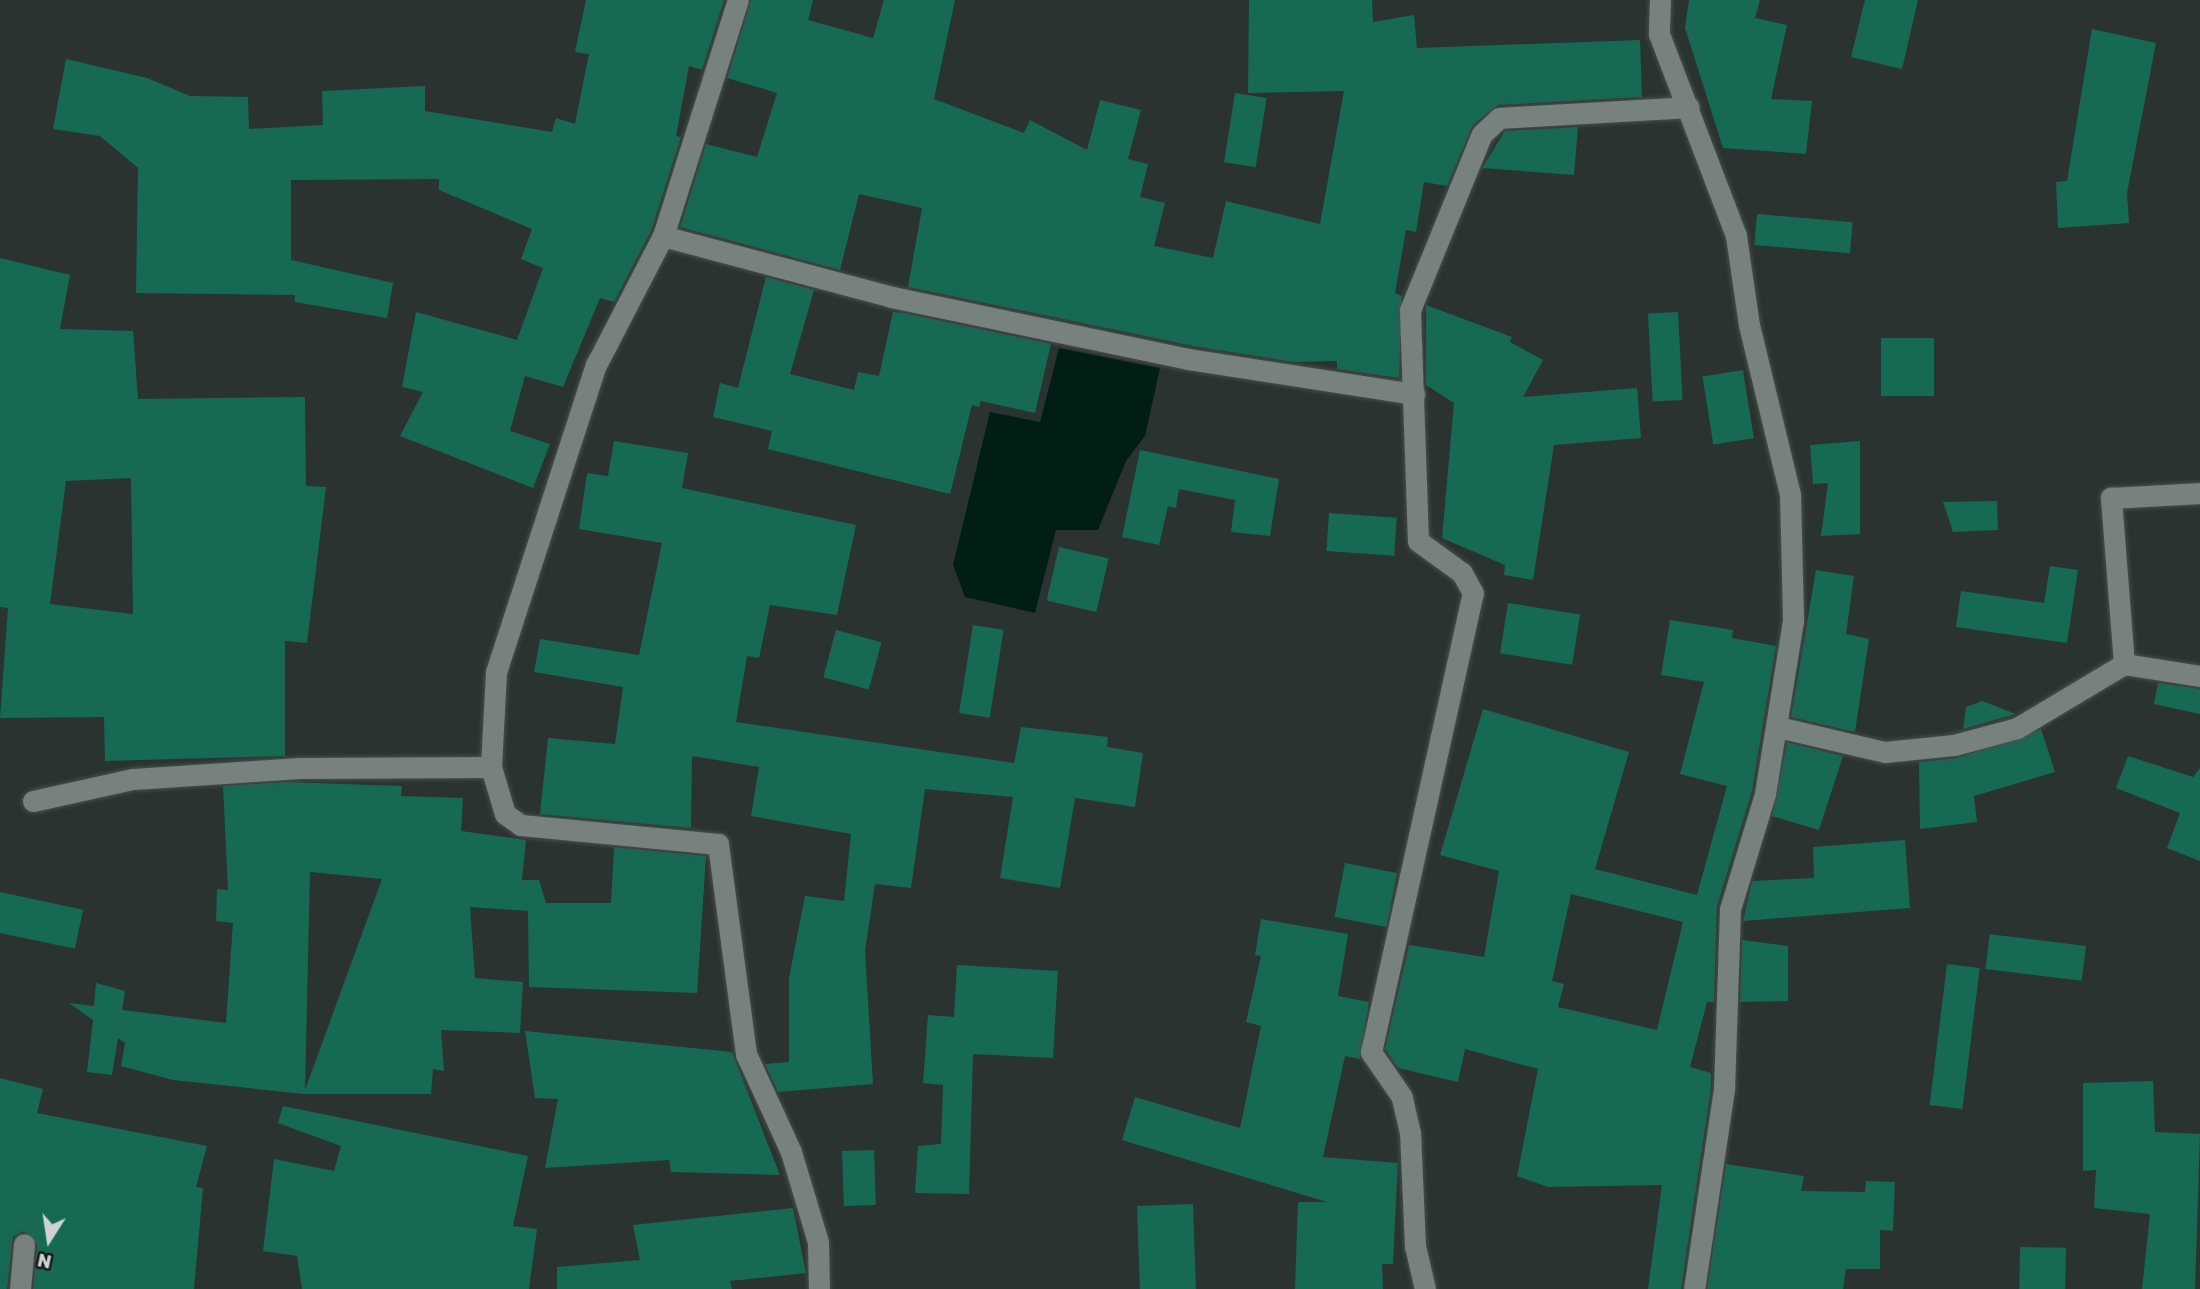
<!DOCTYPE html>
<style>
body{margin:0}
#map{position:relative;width:2200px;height:1289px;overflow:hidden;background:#2a3330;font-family:Rubik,sans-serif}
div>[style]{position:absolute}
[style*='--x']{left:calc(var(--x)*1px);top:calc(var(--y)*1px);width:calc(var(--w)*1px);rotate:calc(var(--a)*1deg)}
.water>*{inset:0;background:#001e15}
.building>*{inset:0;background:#166a54;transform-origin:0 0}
.roads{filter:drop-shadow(0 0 2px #474f4c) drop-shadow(0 0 2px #474f4c)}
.street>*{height:21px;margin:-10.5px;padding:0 10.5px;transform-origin:10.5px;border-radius:10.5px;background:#77817d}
span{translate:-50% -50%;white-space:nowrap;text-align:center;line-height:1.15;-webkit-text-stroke:5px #161a18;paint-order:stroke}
.north{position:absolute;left:14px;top:1205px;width:70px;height:70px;-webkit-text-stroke:5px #161a18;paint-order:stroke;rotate:192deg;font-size:19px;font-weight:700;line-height:28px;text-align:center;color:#ced3d1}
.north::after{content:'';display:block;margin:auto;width:24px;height:32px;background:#ced3d1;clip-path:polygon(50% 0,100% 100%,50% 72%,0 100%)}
</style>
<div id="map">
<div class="water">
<div style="clip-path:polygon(1059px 348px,1160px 368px,1145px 436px,1126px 461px,1098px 530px,1056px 530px,1035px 613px,965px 597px,953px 565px,990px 412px,1040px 422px)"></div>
</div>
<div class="building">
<div style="clip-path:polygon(586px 0,724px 0,702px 70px,689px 66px,676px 136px,681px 137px,651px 231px,614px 302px,600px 298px,563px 387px,525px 376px,510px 431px,550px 444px,533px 488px,400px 436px,423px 392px,402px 387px,416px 312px,517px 340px,543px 268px,521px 259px,532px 229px,439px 190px,439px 179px,291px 180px,291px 260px,393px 283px,387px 318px,295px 302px,295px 295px,136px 293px,138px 168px,100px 136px,53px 129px,66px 59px,147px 78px,190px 96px,248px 97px,249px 129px,323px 125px,322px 91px,425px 86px,425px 111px,552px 132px,556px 118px,575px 124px,589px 54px,575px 52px)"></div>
<div style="clip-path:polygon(751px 0,813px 0,808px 20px,873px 38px,884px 0,955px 0,934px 99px,1024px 133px,1030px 120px,1087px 150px,1100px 100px,1141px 110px,1128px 159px,1148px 164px,1140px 197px,1165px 203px,1154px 246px,1213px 258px,1226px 201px,1320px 224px,1344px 91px,1248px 93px,1249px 0,1372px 0,1373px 22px,1414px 15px,1417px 48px,1640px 40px,1642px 97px,1498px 105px,1473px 125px,1447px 186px,1424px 182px,1416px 232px,1406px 230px,1395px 293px,1402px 296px,1399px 378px,1337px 369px,1337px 361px,1294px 362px,1193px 346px,908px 287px,922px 208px,859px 194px,840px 270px,680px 227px,706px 144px,757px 157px,777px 93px,727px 78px)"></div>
<div style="clip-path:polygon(1689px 0,1760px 0,1755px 18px,1787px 25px,1771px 99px,1812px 101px,1806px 154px,1723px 148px,1685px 28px)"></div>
<div style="clip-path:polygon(1865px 0,1918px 0,1902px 69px,1851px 57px)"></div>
<div style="clip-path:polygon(2092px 29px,2156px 43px,2127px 193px,2129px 223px,2058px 228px,2056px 182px,2067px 181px)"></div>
<div style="left:1235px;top:93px;width:32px;height:70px;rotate:9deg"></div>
<div style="clip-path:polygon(1578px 127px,1574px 175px,1482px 168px,1505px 131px)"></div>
<div style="left:1757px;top:214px;width:96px;height:31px;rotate:5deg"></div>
<div style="clip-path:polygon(evenodd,0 258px,70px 275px,60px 329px,133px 331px,138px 399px,305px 397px,306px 486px,326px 487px,307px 643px,285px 641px,285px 756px,105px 761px,104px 717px,0 718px,8px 608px,0 607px,0 258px,131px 478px,133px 614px,50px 604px,66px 481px,131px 478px)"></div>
<div style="clip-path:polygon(766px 277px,814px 290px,790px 374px,854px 390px,858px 372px,879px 376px,893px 312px,904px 313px,1051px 344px,1035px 413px,981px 401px,979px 407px,972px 405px,950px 494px,768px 449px,772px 431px,713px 417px,720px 383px,738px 388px)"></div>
<div style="clip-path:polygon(1426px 305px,1512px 337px,1510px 342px,1543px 360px,1523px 397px,1637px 388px,1641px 438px,1554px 445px,1533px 580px,1504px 575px,1505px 565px,1442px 538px,1454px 403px,1426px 385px)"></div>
<div style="left:1678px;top:312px;width:88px;height:30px;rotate:87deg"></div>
<div style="left:1881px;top:338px;width:53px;height:58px"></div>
<div style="left:1743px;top:370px;width:69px;height:41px;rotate:81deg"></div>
<div style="clip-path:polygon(614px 441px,688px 453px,682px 488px,856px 525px,837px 615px,770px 605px,759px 658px,747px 656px,736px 722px,1014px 763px,1021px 727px,1108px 737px,1107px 747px,1143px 753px,1135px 807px,1075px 798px,1060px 888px,1000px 878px,1013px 797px,925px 789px,911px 888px,875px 884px,865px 951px,873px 1084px,778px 1092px,765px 1064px,789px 1062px,789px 978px,805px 896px,844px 901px,851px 834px,751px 816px,759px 767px,692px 756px,691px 828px,540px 814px,548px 738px,615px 744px,623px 687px,534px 672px,540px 639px,639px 655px,662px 543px,579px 529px,587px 473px,608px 476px)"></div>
<div style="clip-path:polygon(1860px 441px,1860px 534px,1821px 536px,1828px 483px,1813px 484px,1810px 445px)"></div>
<div style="clip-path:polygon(1140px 450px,1279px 479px,1270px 536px,1231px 532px,1235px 500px,1179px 489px,1176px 508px,1168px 506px,1159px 545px,1122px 537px)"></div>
<div style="clip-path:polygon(1997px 501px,1998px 530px,1953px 532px,1943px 502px)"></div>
<div style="left:1329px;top:513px;width:68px;height:38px;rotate:4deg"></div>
<div style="left:1059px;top:547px;width:51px;height:55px;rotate:13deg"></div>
<div style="clip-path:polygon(2050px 566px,2078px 570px,2067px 643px,1956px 627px,1961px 591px,2044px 603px)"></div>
<div style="clip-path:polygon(1816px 570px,1854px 576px,1846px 634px,1869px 639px,1855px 732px,1791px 717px)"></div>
<div style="left:1508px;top:603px;width:73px;height:51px;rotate:9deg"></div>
<div style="clip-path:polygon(evenodd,1670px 620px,1733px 630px,1732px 638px,1776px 646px,1752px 791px,1717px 906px,1714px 1002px,1707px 1002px,1690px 1067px,1711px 1073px,1711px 1088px,1681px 1289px,1648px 1289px,1662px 1185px,1548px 1187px,1517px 1176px,1538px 1069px,1465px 1049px,1458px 1082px,1398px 1068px,1385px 1049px,1409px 945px,1484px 957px,1499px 871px,1440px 855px,1483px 709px,1629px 752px,1595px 869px,1697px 895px,1727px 786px,1680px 774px,1704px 682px,1661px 675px,1670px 620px,1571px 894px,1683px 922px,1657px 1030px,1558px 1007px,1564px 984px,1552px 981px,1571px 894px)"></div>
<div style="left:973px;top:625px;width:31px;height:89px;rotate:9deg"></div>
<div style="left:836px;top:630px;width:47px;height:49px;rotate:15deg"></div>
<div style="clip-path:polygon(2158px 683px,2200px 689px,2200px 714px,2154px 704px)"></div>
<div style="clip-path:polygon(1982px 701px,2016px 714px,1963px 729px,1966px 707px)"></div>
<div style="clip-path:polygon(2041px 729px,2055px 772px,1974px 796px,1977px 822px,1920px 829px,1919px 762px,1957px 758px)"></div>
<div style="clip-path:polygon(1787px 742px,1843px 756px,1819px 830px,1772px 816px)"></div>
<div style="clip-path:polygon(2128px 756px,2193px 777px,2200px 768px,2200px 861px,2167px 848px,2180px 813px,2116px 788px)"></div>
<div style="clip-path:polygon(evenodd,284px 782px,402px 786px,401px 796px,463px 798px,461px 831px,526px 840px,522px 880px,539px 880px,546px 903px,611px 903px,614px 847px,706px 856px,697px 993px,529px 987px,528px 911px,470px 907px,475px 978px,523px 982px,520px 1033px,441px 1030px,444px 1071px,433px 1069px,431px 1094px,304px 1094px,173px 1080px,121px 1066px,125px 1043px,118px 1038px,112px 1075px,87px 1072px,93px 1020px,69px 1003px,94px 1006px,96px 983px,125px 991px,122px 1010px,226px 1023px,233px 923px,216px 921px,217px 889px,228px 890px,223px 786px,284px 782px,310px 872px,382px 879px,305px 1090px,310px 872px)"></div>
<div style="clip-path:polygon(1905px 840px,1910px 908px,1743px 921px,1752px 881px,1814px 878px,1813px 847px)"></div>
<div style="left:1345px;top:863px;width:53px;height:55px;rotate:11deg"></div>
<div style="left:0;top:892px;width:85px;height:40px;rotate:12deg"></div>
<div style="clip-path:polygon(1261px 919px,1348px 934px,1338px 996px,1369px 1002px,1360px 1059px,1345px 1056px,1323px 1157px,1398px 1163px,1393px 1264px,1382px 1264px,1383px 1289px,1295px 1289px,1298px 1202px,1327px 1202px,1122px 1140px,1135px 1097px,1240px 1128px,1261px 1026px,1246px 1022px,1261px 956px,1255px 955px)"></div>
<div style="clip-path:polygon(1742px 940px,1788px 946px,1788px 1001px,1740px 1002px)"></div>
<div style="left:2086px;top:946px;width:35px;height:97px;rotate:97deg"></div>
<div style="left:1947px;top:964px;width:33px;height:142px;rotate:7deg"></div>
<div style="clip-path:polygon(957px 965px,1058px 971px,1053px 1058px,973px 1054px,969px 1194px,915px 1193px,918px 1146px,941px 1144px,943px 1085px,923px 1083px,928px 1015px,954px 1017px)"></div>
<div style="clip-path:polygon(525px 1031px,732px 1052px,780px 1175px,671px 1172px,669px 1160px,545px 1168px,558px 1099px,535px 1098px)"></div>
<div style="clip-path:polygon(0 1078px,43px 1089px,37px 1113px,207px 1146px,196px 1187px,203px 1188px,194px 1289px,33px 1289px,37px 1244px,24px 1231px,13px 1237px,7px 1289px,0 1289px)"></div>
<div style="clip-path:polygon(2153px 1081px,2155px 1132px,2200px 1134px,2195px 1289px,2142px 1289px,2150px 1214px,2094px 1208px,2096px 1170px,2083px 1171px,2083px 1083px)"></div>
<div style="clip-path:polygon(283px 1106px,528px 1156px,513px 1226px,537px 1229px,529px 1289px,302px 1289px,297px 1256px,263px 1251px,274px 1159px,334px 1171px,341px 1146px,278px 1123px)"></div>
<div style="left:874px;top:1150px;width:55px;height:32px;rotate:88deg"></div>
<div style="clip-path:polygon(1726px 1164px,1804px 1176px,1801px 1191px,1865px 1192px,1866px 1181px,1895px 1182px,1893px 1231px,1880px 1230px,1880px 1269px,1846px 1269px,1843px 1289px,1707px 1289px)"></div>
<div style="left:1193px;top:1204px;width:85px;height:56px;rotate:88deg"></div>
<div style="clip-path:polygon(793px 1208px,806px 1273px,730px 1281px,732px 1289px,557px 1289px,557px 1267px,640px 1260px,633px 1225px)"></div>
<div style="left:2020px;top:1247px;width:46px;height:42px;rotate:1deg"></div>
</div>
<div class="roads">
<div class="street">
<div style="--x:1660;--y:0;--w:34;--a:92"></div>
<div style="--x:1659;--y:34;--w:216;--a:69.1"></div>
<div style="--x:1736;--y:236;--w:90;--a:81.7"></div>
<div style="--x:1749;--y:325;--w:174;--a:76.4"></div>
<div style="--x:1790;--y:494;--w:127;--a:88.6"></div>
<div style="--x:1793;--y:621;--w:175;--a:99.2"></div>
<div style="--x:1765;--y:794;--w:120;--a:106.9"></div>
<div style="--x:1730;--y:909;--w:180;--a:91.9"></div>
<div style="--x:1724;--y:1089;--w:202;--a:98.5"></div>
<div style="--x:663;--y:236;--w:237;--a:14.9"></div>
<div style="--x:892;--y:297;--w:302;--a:11.8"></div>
<div style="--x:1188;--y:359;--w:229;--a:8.8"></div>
<div style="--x:2124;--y:664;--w:77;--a:9"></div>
<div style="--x:1778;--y:727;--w:110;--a:13.2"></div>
<div style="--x:1885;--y:752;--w:69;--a:-5.8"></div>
<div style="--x:1954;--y:745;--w:65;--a:-15.1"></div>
<div style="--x:2017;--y:728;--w:125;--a:-30.9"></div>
<div style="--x:2124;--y:664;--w:167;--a:-94.5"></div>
<div style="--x:2111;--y:498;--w:89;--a:-3.2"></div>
<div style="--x:491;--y:767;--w:95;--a:-87"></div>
<div style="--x:496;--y:672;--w:323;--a:-72"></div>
<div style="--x:596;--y:365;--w:145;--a:-62.6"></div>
<div style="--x:663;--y:236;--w:248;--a:-72.4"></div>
<div style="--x:33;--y:801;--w:102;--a:-12.4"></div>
<div style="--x:133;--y:779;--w:167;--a:-3.8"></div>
<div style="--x:300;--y:768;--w:191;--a:-0.3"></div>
<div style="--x:491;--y:767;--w:49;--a:73.4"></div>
<div style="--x:505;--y:814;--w:19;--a:35"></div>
<div style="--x:521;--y:825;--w:198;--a:5.5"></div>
<div style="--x:718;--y:844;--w:212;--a:82.4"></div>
<div style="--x:746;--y:1054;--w:108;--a:65.3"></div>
<div style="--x:791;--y:1152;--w:94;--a:73.3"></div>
<div style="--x:818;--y:1242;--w:47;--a:88.8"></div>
<div style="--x:20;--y:1289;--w:45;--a:-84.9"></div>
<div style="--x:1425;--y:1289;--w:44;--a:-103.1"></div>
<div style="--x:1415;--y:1246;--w:113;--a:-92.5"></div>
<div style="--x:1410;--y:1133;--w:37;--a:-103"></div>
<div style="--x:1402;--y:1097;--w:55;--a:-124.6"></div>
<div style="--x:1371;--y:1052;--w:470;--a:-77.5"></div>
<div style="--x:1473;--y:593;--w:23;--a:-119"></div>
<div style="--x:1462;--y:573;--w:54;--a:-144"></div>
<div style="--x:1418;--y:541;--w:231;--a:-92"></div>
<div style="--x:1410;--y:310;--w:190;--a:-67.8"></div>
<div style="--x:1482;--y:134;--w:23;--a:-43"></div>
<div style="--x:1499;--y:118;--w:190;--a:-3.3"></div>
</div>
</div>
<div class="north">N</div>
</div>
